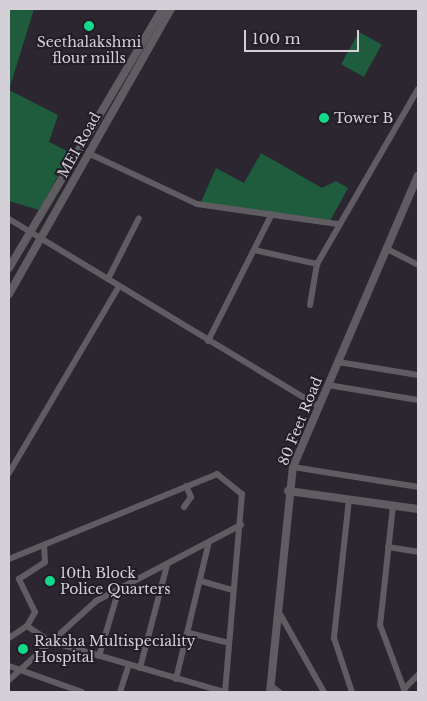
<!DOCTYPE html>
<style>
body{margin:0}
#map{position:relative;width:427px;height:701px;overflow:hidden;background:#2b2630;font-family:"Libre Baskerville",serif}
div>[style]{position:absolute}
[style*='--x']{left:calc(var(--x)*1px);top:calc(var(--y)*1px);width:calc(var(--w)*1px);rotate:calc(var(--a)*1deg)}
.green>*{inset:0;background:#1e5c3d;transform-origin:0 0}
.minor>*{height:6px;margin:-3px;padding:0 3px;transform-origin:3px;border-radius:3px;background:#5f5d62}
.tertiary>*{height:8px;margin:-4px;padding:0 4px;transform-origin:4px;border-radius:4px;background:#5f5d62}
.dots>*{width:14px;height:14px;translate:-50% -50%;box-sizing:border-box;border:2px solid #221d26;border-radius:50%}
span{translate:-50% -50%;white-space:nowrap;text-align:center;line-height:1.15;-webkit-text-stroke:4px #221d26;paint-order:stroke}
.poi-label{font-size:14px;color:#d3d0d7}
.left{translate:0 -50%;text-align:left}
.street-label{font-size:14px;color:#d3d0d7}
.frame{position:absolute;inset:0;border:10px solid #d3d0d7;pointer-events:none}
.scale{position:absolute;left:244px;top:30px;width:115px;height:22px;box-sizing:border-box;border:2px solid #d3d0d7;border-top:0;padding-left:6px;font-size:15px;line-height:18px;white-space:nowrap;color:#d3d0d7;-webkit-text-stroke:4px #221d26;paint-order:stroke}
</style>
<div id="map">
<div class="green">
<div style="clip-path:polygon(9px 9px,34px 9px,9px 90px,58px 115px,49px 142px,71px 153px,39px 210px,9px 201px)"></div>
<div style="left:359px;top:32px;width:26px;height:37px;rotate:29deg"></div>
<div style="clip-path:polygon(261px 153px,322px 188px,336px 181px,348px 188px,330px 221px,201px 202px,216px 168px,244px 183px)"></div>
</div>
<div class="minor">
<div style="--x:88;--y:153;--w:120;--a:25.1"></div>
<div style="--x:197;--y:204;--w:142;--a:8.1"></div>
<div style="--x:9;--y:219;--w:363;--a:31.2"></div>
<div style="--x:387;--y:249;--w:35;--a:27"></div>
<div style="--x:254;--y:250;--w:65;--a:12.5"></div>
<div style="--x:108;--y:279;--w:68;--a:-63.1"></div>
<div style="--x:310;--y:305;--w:42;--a:-80.3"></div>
<div style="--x:317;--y:264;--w:202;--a:-60"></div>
<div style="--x:208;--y:341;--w:142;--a:-63.3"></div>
<div style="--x:338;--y:362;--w:81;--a:9.2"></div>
<div style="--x:328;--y:385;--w:91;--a:9.5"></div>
<div style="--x:293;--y:467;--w:127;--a:9.1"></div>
<div style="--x:9;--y:473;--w:217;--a:-59.5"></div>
<div style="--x:349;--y:499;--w:140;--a:96.2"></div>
<div style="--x:334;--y:638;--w:57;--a:71.6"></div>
<div style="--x:393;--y:506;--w:120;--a:96.2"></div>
<div style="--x:380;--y:625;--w:72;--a:69.5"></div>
<div style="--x:184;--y:507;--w:12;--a:-55"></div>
<div style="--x:191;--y:497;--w:12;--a:-114"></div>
<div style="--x:388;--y:547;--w:30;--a:9"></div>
<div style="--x:9;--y:559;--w:225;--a:-22.2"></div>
<div style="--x:217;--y:474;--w:32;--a:39"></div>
<div style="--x:242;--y:494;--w:199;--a:94.9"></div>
<div style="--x:201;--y:581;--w:33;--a:16"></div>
<div style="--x:280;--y:614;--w:90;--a:60.6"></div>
<div style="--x:27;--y:626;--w:16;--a:-60"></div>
<div style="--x:35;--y:612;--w:37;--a:-116"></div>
<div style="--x:19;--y:579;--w:31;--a:-33"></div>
<div style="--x:45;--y:562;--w:17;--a:-93"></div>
<div style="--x:189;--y:633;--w:41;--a:14"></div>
<div style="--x:9;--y:638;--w:22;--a:-34"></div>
<div style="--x:27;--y:626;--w:27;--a:34"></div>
<div style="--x:49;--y:641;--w:183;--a:16.2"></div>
<div style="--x:99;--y:656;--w:70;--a:-73.4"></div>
<div style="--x:9;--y:666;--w:77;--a:19.6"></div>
<div style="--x:140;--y:668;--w:106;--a:-75.3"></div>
<div style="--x:176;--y:679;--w:141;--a:-76.5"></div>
<div style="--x:9;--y:680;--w:118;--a:-42.2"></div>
<div style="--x:96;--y:601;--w:164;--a:-27.7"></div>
<div style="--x:271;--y:686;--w:10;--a:37"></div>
<div style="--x:404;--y:689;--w:20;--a:-45"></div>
<div style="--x:120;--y:692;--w:28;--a:-72"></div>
</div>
<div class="tertiary">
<div style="--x:9;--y:268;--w:301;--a:-59.4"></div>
<div style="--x:9;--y:294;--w:328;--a:-60.4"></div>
<div style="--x:288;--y:491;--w:131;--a:7.9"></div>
<div style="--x:270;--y:692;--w:226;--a:-84.2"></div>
<div style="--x:293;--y:467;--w:317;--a:-66.8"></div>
</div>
<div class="dots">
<div style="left:89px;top:26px;background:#13d98a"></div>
<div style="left:324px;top:118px;background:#13d98a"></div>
<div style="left:50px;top:581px;background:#13d98a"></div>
<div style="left:23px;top:649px;background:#13d98a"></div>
</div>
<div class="poi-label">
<span style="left:89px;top:50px">Seethalakshmi<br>flour mills</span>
<span class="left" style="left:334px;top:118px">Tower B</span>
<span class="left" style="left:60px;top:581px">10th Block<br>Police Quarters</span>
<span class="left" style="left:34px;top:649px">Raksha Multispeciality<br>Hospital</span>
</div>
<div class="street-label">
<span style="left:79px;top:145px;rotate:-61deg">MEI Road</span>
<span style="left:300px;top:421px;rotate:-68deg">80 Feet Road</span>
</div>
<div class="frame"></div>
<div class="scale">100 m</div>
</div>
